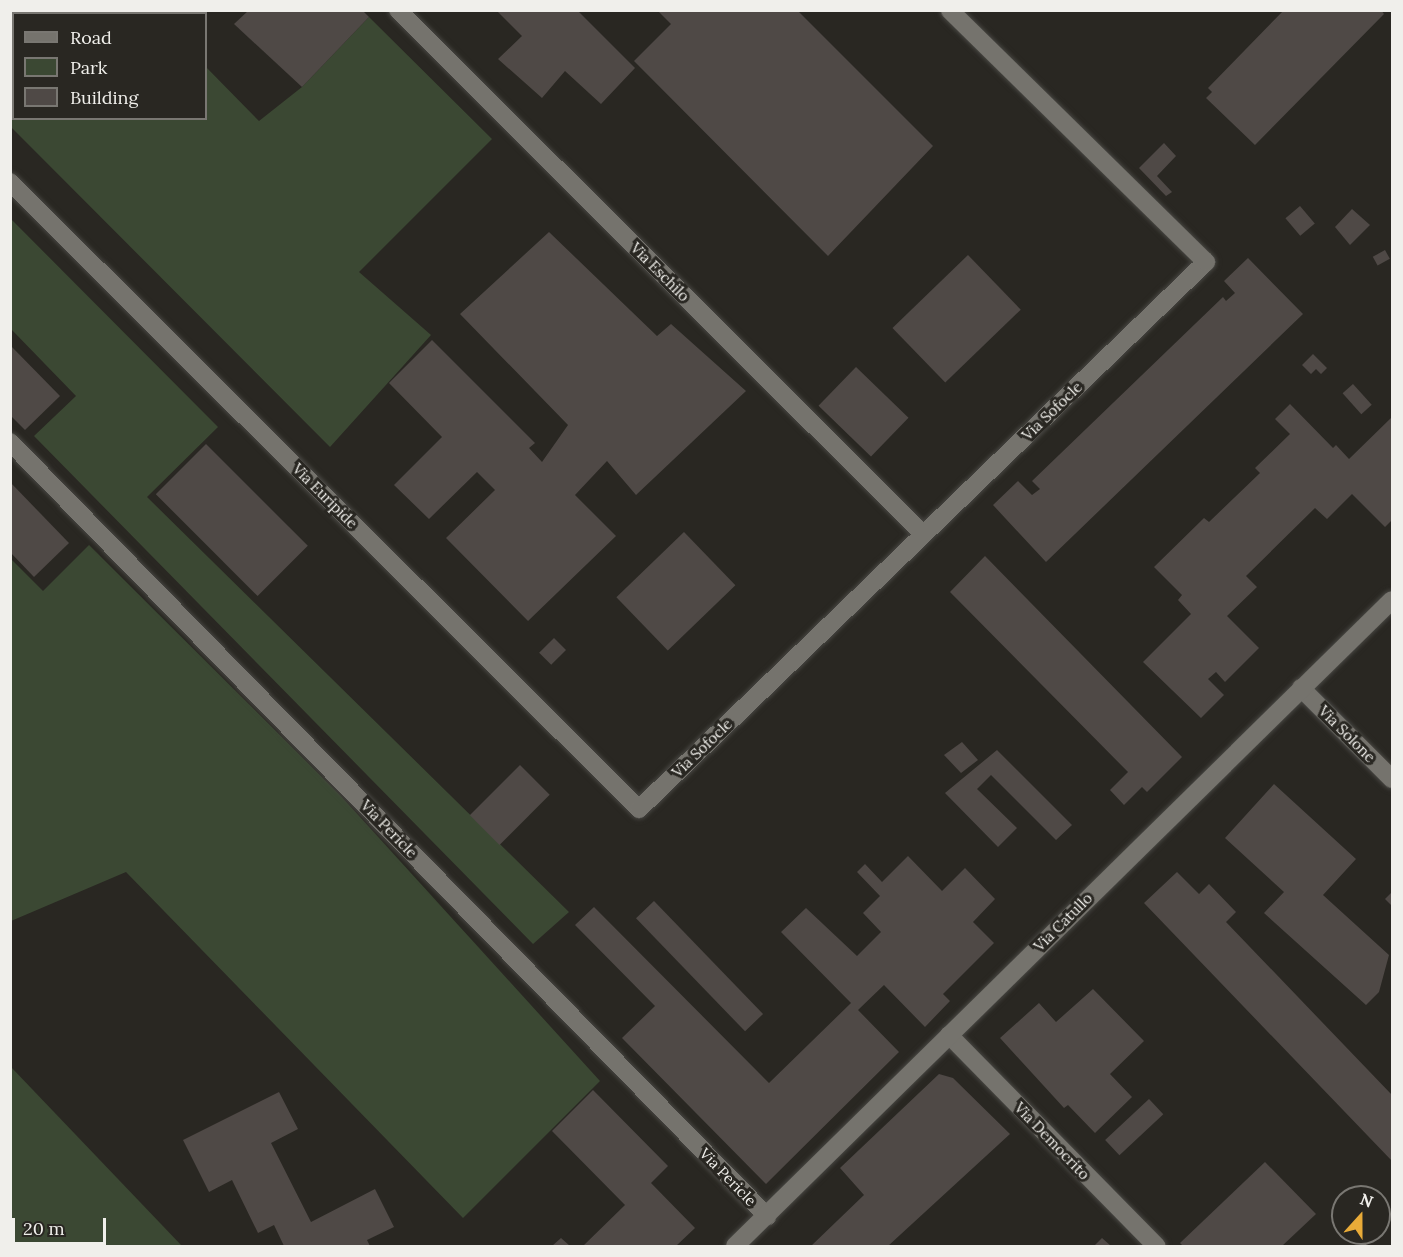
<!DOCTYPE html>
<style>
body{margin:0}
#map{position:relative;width:1403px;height:1257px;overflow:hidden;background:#292722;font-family:Lora,serif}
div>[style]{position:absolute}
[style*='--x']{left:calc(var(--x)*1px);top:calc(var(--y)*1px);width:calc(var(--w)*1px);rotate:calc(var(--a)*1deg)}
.green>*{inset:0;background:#3b4833;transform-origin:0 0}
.building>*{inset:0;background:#4f4946;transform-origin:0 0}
.roads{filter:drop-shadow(0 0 2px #474642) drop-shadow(0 0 2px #474642)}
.minor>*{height:18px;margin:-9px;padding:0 9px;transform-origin:9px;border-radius:9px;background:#75736d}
span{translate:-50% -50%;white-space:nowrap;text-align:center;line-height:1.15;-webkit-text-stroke:6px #292722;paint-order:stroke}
.street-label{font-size:15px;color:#f0efeb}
.frame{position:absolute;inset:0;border:12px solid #f0efeb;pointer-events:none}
.legend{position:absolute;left:12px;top:12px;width:195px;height:108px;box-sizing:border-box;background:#292722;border:2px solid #797772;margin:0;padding:8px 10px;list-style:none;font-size:18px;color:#f0efeb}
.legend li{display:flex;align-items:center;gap:12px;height:30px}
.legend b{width:30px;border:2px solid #797772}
.north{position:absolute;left:1331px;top:1185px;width:60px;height:60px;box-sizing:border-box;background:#292722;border:2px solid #797772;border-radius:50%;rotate:21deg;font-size:16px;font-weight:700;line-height:24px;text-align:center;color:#f0efeb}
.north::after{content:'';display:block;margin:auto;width:21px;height:27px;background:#e9ab38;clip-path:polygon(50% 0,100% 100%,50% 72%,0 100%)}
.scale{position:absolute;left:12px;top:1218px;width:94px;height:27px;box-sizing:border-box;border:3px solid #f0efeb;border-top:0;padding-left:8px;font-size:18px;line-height:21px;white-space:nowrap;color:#f0efeb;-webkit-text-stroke:4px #292722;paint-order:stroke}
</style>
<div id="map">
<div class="green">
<div style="left:86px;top:10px;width:65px;height:4px"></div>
<div style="clip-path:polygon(369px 17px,492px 139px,359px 272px,431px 335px,330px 447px,11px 127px,11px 90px,13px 87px,14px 118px,206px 118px,206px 67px,259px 121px,302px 87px)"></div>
<div style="clip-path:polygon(10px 218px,218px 427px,147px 497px,569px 912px,533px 944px,34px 436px,76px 396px,11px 329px)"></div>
<div style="clip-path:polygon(89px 545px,340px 795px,600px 1081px,463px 1218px,126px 872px,11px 921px,11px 559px,43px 591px)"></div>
<div style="clip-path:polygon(10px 1067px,11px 1067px,182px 1246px,11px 1246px)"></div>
</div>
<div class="building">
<div style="clip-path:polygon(10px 10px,34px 10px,31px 14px,14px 14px,14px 81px,10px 84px)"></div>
<div style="clip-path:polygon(249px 10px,362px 10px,369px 17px,302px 87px,234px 24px)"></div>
<div style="clip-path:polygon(496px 10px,581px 10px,579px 12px,635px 68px,601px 104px,565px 71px,542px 98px,498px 59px,522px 36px)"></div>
<div style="clip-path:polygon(657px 10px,797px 10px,933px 146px,828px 256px,634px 61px,671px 24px)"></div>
<div style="clip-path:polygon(1284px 10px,1381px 10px,1384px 14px,1255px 145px,1206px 98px,1212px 92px,1208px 88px)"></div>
<div style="clip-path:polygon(1164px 143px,1176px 156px,1157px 176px,1172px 192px,1166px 196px,1139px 168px)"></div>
<div style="left:1300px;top:206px;width:23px;height:19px;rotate:50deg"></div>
<div style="clip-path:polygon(1352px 209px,1370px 225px,1350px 245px,1335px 227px)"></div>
<div style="clip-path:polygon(549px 232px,657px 336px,671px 324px,746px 391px,636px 495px,607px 461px,575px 495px,616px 536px,528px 621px,446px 538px,495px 490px,477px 472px,429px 519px,394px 485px,442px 437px,389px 383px,432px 340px,535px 443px,529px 448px,542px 462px,568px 425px,460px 314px)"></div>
<div style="left:1385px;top:250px;width:10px;height:14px;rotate:61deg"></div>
<div style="left:968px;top:255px;width:76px;height:105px;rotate:46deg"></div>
<div style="clip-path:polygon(1248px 258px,1303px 314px,1046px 562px,993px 505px,1018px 481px,1032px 495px,1040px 489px,1032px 481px,1223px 297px,1226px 301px,1235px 293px,1224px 281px)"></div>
<div style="clip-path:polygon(10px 345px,60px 396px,25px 430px,10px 415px)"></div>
<div style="clip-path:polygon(1313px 354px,1327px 368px,1321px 374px,1316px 369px,1311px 374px,1302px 365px)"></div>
<div style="left:856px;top:367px;width:73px;height:54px;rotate:44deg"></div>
<div style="left:1353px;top:384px;width:28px;height:14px;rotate:48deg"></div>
<div style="clip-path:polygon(1290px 404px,1333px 448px,1336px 445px,1349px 459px,1392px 417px,1392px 520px,1385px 527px,1352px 494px,1327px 519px,1315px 508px,1246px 576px,1257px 587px,1227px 616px,1259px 648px,1225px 682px,1216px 672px,1208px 679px,1224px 695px,1201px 718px,1143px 662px,1191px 614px,1178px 600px,1182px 595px,1154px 567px,1204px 518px,1209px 522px,1260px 473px,1255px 468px,1290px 434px,1275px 419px)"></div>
<div style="left:206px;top:444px;width:144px;height:71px;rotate:45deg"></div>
<div style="clip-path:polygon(10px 482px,69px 543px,34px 577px,10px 552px)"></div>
<div style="left:684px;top:532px;width:74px;height:94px;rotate:46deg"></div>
<div style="clip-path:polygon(985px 556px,1182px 757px,1147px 792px,1142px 787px,1124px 805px,1110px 790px,1128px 772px,950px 592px)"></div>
<div style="left:554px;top:638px;width:17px;height:21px;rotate:45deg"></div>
<div style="clip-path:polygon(962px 742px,978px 760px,961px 773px,944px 755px)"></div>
<div style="clip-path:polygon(997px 750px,1072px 825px,1056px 840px,991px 775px,977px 789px,1017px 828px,998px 847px,945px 793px)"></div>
<div style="left:520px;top:765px;width:42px;height:71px;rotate:45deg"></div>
<div style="clip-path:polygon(1274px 784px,1356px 859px,1323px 895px,1389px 955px,1379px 992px,1366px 1005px,1264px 913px,1284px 892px,1225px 838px)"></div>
<div style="clip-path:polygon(908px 856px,942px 891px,965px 868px,995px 899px,973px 922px,994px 943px,943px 994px,950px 1001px,925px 1027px,884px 985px,858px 1010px,899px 1052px,766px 1184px,622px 1038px,655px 1006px,575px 925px,594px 907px,769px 1083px,851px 1003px,781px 932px,806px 908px,857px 956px,881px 932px,863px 913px,880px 896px,857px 872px,865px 864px,882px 882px)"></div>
<div style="clip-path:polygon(1177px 872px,1199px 894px,1209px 884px,1236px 912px,1226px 922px,1392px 1095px,1392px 1161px,1144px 903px)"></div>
<div style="clip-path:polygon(1392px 892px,1392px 906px,1385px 899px)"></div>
<div style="left:654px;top:901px;width:157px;height:25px;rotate:46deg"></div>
<div style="clip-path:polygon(1093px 989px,1144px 1041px,1110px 1074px,1132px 1097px,1095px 1133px,1068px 1105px,1064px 1108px,1000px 1038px,1039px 1003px,1056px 1022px)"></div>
<div style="clip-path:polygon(939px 1074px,953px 1078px,1010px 1134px,888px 1246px,811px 1246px,864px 1195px,840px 1168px)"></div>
<div style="clip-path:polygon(593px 1090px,668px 1166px,651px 1183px,695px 1228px,676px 1246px,583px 1246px,625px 1205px,552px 1131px)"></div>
<div style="clip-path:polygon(279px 1092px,298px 1129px,271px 1143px,311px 1222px,375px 1189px,394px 1227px,367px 1240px,370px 1246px,284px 1246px,274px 1225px,258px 1233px,232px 1180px,209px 1192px,183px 1140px)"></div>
<div style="left:1149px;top:1099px;width:21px;height:60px;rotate:47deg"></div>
<div style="clip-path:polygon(1265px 1162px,1316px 1214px,1282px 1246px,1183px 1246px,1180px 1243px)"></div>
<div style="clip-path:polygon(561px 1238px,570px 1246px,552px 1246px)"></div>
<div style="clip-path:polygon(1102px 1238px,1111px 1246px,1094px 1246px)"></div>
</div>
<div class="roads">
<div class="minor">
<div style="--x:398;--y:10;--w:742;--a:44.95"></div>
<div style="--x:10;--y:182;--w:888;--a:44.91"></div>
<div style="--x:639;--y:809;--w:788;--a:-43.97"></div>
<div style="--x:1206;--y:262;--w:359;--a:-135.5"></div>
<div style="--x:10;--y:442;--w:1083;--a:45.64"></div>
<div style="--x:1301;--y:688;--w:129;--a:45"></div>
<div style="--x:949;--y:1035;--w:296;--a:45.5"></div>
<div style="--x:735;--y:1246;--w:921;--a:-44.52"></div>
</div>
</div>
<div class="street-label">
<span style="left:660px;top:272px;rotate:45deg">Via Eschilo</span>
<span style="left:1052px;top:411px;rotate:-44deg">Via Sofocle</span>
<span style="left:325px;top:496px;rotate:45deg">Via Euripide</span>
<span style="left:1347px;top:734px;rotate:45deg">Via Solone</span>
<span style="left:702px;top:748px;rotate:-44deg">Via Sofocle</span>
<span style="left:389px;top:829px;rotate:46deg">Via Pericle</span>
<span style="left:1063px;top:922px;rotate:-45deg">Via Catullo</span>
<span style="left:1052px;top:1141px;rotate:46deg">Via Democrito</span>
<span style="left:728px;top:1177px;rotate:46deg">Via Pericle</span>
</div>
<div class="frame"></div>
<ul class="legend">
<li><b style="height:8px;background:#75736d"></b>Road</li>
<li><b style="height:16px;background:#3b4833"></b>Park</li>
<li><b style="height:16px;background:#4f4946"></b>Building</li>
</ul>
<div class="north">N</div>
<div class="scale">20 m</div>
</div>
